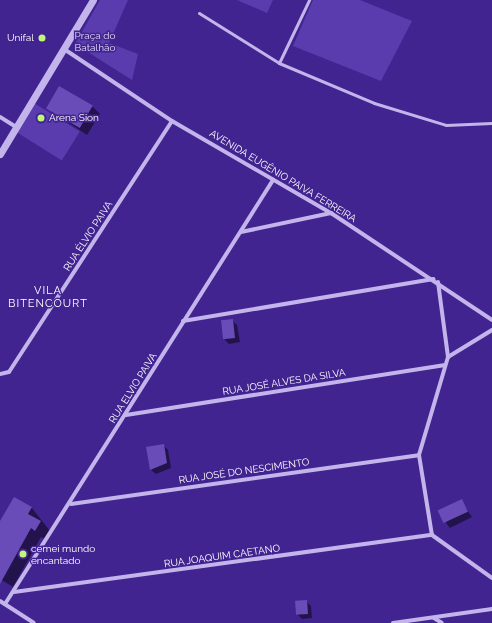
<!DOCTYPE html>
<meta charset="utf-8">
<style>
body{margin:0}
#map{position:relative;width:492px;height:623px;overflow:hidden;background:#422490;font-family:Raleway,sans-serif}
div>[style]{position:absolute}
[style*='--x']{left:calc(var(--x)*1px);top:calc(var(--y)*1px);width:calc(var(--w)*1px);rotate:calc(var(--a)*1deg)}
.green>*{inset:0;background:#5a3cae;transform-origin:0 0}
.shadow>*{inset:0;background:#0007}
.building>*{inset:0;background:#694cb7;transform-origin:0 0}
.service>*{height:3px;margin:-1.5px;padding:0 1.5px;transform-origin:1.5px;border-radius:1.5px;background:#c3b5ec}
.minor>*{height:4px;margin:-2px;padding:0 2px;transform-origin:2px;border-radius:2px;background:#c3b5ec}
.tertiary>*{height:7px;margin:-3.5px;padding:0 3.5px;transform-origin:3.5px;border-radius:3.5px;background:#c3b5ec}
.dots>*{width:11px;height:11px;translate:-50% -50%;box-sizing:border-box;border:2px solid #422490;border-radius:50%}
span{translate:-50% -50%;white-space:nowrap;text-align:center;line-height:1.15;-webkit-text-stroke:3px #422490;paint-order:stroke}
.park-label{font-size:10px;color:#e2daf9}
.poi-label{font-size:10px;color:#fff}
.right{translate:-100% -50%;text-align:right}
.left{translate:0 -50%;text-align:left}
.street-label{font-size:10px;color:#fff}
.neighbourhood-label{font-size:11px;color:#fff;letter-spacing:1px}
</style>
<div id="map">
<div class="green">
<div style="clip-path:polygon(100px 0,128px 0,109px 43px,138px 54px,132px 80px,75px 44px)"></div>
<div style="clip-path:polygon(237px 0,273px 0,267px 13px)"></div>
<div style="clip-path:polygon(313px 0,360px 0,412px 21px,381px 81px,293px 46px)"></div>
<div style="left:34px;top:103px;width:54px;height:34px;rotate:32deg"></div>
</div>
<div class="shadow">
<div style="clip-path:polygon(93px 107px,100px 114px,87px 135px,47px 108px)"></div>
<div style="clip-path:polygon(232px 320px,237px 325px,240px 342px,229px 344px,224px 339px,222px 321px)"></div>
<div style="clip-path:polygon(163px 445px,168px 450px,171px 468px,156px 474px,151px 470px,148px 448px)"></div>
<div style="clip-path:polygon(14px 498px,32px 508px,50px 531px,45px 539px,41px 537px,13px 587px,0 579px,0 527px)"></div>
<div style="clip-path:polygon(461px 501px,472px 517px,450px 528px,446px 523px)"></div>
<div style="clip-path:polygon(306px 601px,311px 606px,312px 618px,302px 619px,297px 614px)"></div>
</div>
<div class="building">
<div style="left:59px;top:86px;width:39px;height:26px;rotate:30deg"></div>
<div style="left:233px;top:319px;width:19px;height:12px;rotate:84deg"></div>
<div style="clip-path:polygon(164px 444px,167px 463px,150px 470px,146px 447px)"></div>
<div style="clip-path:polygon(14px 497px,32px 507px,28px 514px,41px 521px,35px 531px,31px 528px,0 584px,0 521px)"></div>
<div style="left:462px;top:499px;width:14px;height:27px;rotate:65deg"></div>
<div style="left:307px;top:600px;width:14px;height:12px;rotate:86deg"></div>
</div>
<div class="service">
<div style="--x:199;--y:13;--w:94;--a:32"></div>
<div style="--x:279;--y:63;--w:103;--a:22.8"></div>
<div style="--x:374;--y:103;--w:75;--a:17"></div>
<div style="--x:446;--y:125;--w:46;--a:-2.5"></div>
<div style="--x:279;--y:63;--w:70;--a:-64.5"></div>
</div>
<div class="minor">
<div style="--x:64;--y:49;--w:130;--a:33.7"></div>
<div style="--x:172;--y:121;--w:184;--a:30.1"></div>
<div style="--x:331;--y:213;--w:193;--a:33.6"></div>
<div style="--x:0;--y:117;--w:19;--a:32"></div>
<div style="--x:241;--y:232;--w:92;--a:-11.9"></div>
<div style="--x:438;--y:282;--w:76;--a:82.4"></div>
<div style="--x:448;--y:357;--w:102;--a:106.5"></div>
<div style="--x:419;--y:455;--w:81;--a:80.8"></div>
<div style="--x:432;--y:535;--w:74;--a:35.6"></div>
<div style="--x:183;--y:321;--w:254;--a:-9.5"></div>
<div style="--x:448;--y:357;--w:52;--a:-31.5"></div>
<div style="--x:0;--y:374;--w:9;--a:-13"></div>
<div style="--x:9;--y:372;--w:299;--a:-57"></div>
<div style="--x:126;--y:415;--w:323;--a:-8.9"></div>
<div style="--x:71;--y:504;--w:351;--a:-8"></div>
<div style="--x:14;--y:592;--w:422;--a:-7.8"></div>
<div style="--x:0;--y:601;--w:40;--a:32.9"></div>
<div style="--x:5;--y:604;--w:502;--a:-57.7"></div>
<div style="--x:434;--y:618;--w:9;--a:32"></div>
<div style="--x:393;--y:623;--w:100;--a:-8"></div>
</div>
<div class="tertiary">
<div style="--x:0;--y:154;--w:180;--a:-58.9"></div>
</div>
<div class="dots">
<div style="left:42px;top:38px;background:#c1f778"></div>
<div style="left:41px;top:118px;background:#c1f778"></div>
<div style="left:23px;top:554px;background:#c1f778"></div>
</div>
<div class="park-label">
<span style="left:95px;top:41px">Praça do<br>Batalhão</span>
</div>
<div class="poi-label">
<span class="right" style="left:34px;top:38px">Unifal</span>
<span class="left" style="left:49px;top:118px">Arena Sion</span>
<span class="left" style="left:31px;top:554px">cemei mundo<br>encantado</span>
</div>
<div class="street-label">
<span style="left:283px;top:176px;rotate:31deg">AVENIDA EUGÊNIO PAIVA FERREIRA</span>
<span style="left:88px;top:236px;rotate:-57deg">RUA ÉLVIO PAIVA</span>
<span style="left:284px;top:382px;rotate:-9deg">RUA JOSÉ ALVES DA SILVA</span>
<span style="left:133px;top:388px;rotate:-58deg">RUA ELVIO PAIVA</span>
<span style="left:244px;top:471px;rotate:-8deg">RUA JOSÉ DO NESCIMENTO</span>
<span style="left:222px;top:556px;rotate:-8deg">RUA JOAQUIM CAETANO</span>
</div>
<div class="neighbourhood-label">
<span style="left:48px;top:298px">VILA<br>BITENCOURT</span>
</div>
</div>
